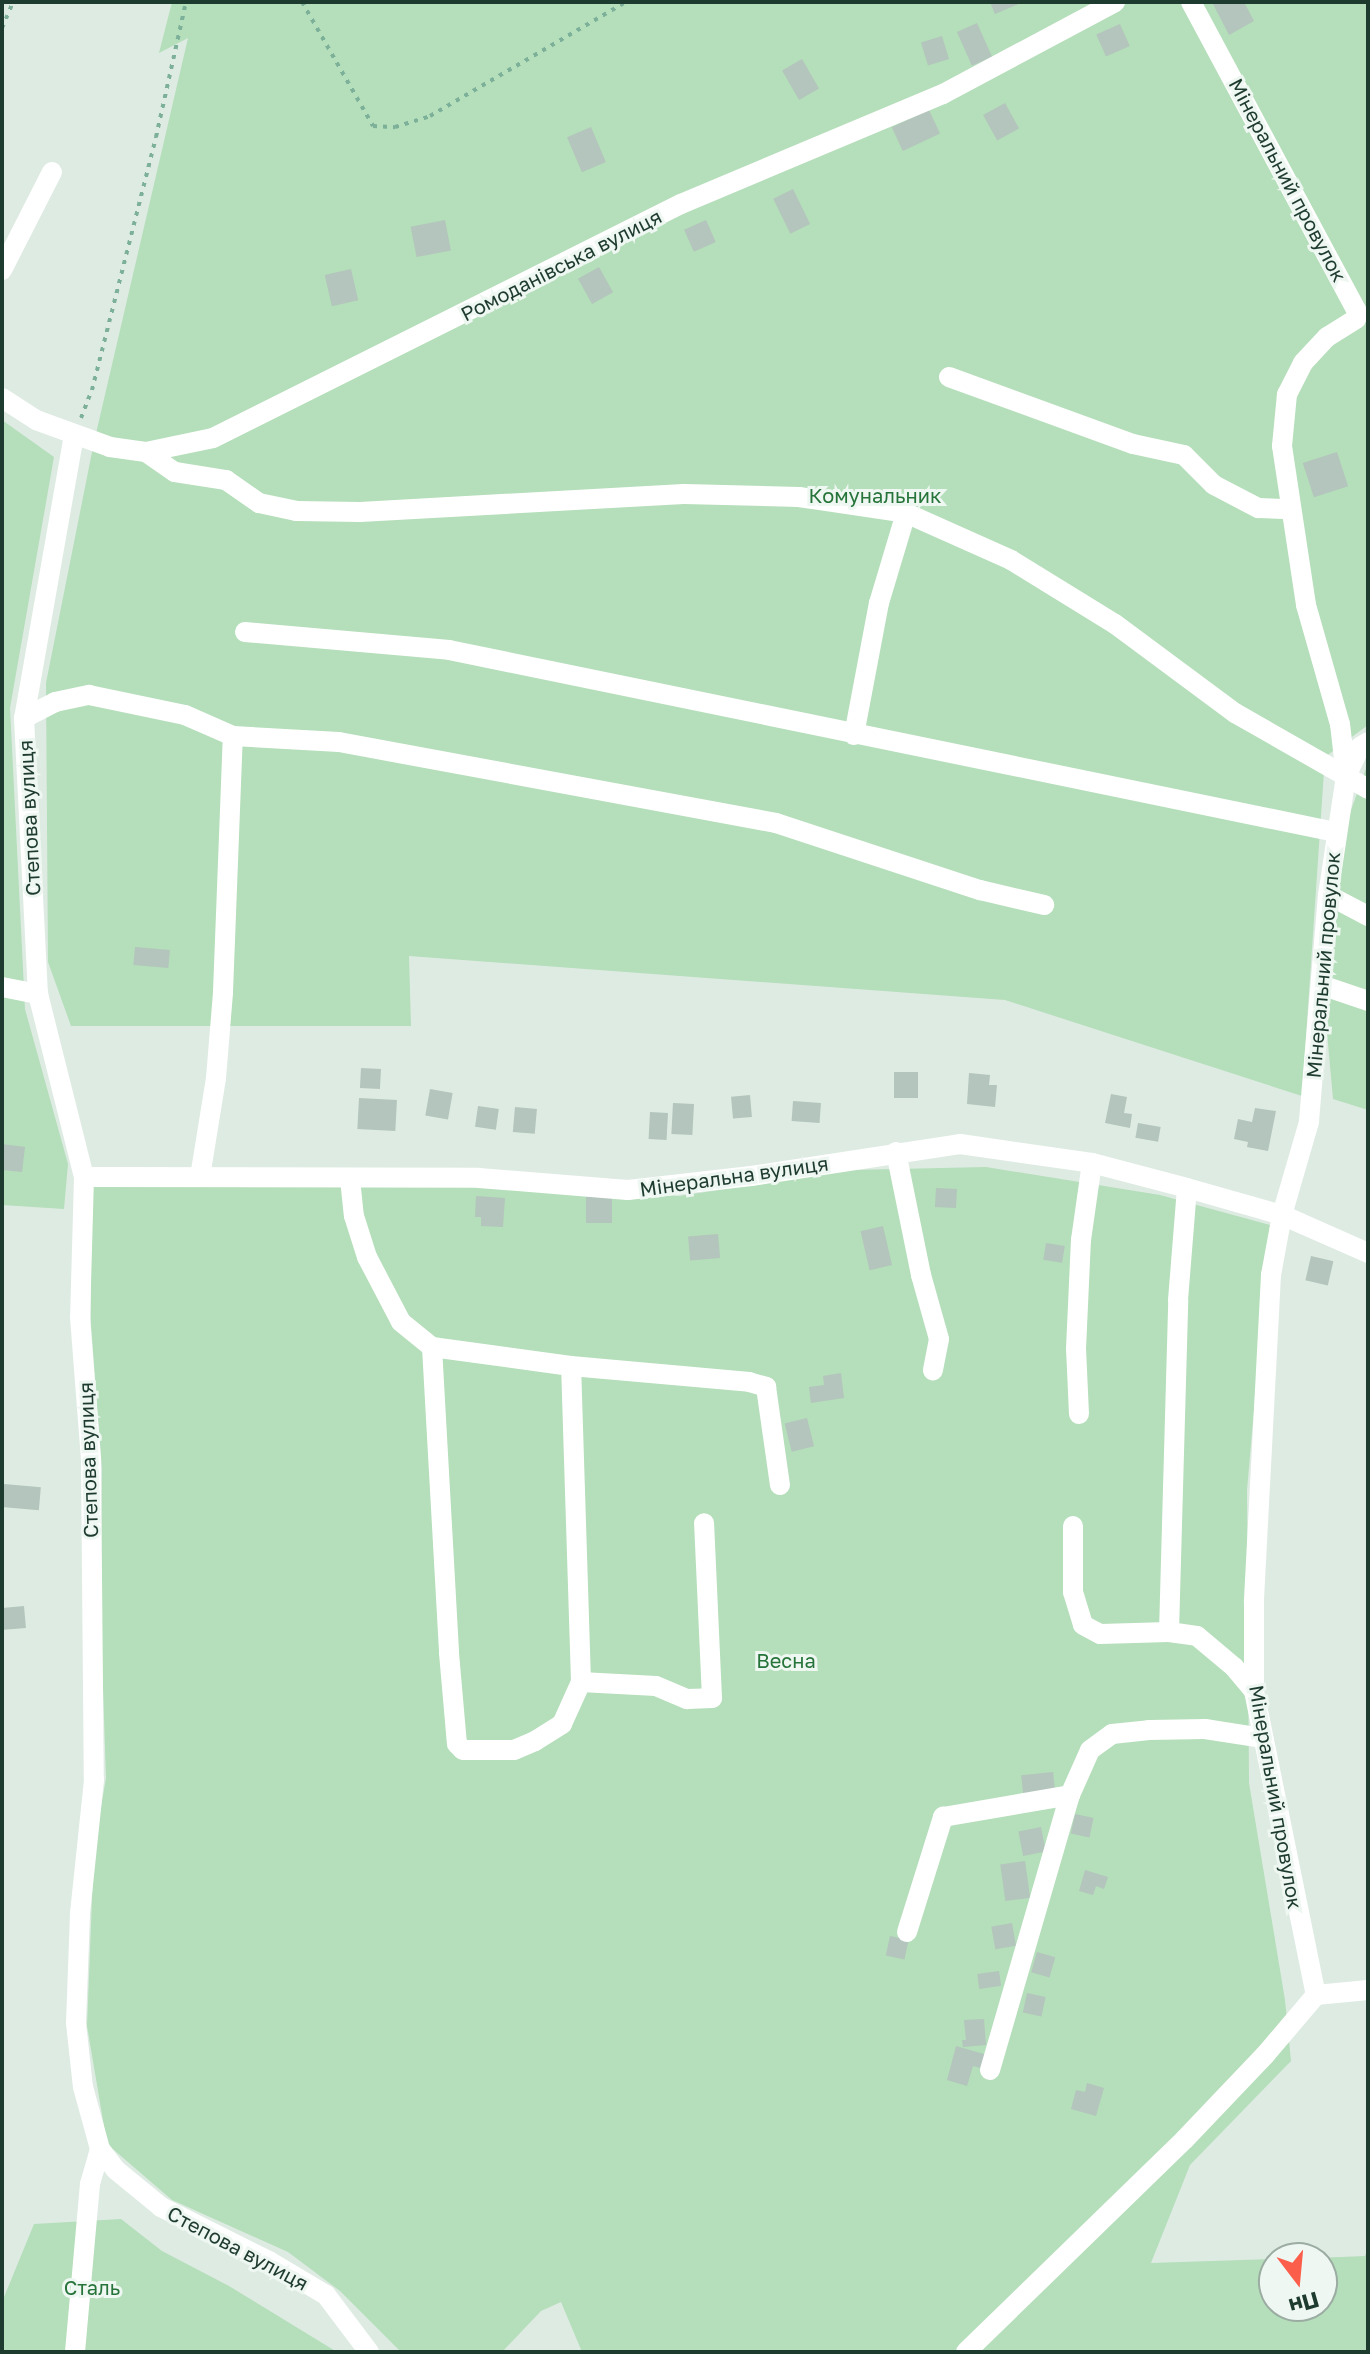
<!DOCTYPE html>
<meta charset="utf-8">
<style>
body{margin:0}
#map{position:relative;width:1370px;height:2354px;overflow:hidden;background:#deebe3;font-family:"Golos Text",sans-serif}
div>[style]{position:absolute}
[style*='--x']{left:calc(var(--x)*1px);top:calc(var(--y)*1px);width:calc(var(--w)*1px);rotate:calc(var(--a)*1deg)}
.green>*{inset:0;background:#b5deba}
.building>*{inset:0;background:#b3c5bc;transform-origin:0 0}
.path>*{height:4px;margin-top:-2px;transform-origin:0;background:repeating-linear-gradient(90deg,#7cb099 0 4px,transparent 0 10px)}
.minor>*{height:20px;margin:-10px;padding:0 10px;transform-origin:10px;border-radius:10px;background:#fff}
span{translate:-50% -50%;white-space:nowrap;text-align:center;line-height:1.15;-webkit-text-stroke:6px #eef7f1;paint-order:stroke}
.street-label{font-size:20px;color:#1e3b2f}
.park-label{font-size:20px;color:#26743a}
.frame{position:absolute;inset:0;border:4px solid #1e3b2f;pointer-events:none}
.north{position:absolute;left:1258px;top:2242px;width:80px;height:80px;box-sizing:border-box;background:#eef7f1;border:2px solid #9baca3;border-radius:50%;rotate:164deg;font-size:22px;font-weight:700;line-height:32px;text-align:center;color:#1e3b2f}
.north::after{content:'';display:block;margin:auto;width:28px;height:36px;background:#fb5f4c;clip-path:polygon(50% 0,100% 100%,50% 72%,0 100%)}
</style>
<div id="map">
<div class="green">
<div style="clip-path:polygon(172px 2px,1368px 2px,1368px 725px,1325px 757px,1302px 1096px,1005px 1000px,409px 956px,411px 1026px,71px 1026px,48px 962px,46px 683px,94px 442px,188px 38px,159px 53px)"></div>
<div style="clip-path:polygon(2px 420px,54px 457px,10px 708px,25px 1009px,68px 1164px,64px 1209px,2px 1205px)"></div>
<div style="clip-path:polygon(1368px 763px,1368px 1110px,1333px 1099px,1325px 1010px,1346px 824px)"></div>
<div style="clip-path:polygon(986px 1167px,1160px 1195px,1270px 1225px,1247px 1490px,1249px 1783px,1285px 2000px,1291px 2061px,1190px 2165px,1151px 2263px,1274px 2259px,1274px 2306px,1322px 2306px,1322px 2258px,1316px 2258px,1365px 2256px,1368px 2247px,1368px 2352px,582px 2352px,561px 2302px,541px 2311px,502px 2352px,401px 2352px,340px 2291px,288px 2252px,172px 2200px,107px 2144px,87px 2026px,94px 1848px,106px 1778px,100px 1597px,102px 1469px,91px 1325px,91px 1185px,448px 1183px,679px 1196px,851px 1170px)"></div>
<div style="clip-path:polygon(121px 2219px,162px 2251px,229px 2286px,337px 2352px,2px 2352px,2px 2302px,34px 2224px)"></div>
</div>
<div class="building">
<div style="clip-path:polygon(990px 2px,1023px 2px,995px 14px)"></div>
<div style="clip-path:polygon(1212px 2px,1244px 2px,1254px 21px,1229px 35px)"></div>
<div style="left:977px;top:23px;width:37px;height:22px;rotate:66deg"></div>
<div style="left:1120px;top:24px;width:24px;height:26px;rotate:66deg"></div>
<div style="left:942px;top:36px;width:24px;height:22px;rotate:73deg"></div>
<div style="left:802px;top:59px;width:34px;height:23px;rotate:60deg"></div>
<div style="left:1005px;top:103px;width:29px;height:25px;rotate:61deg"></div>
<div style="left:929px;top:110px;width:26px;height:41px;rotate:65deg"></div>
<div style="left:591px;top:127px;width:38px;height:26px;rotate:67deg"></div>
<div style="left:793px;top:189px;width:39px;height:22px;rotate:64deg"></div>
<div style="left:445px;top:220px;width:31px;height:35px;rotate:79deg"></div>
<div style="left:706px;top:220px;width:24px;height:24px;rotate:66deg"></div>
<div style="left:599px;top:267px;width:29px;height:24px;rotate:61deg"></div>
<div style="left:351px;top:269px;width:32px;height:27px;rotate:77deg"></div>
<div style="left:1337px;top:452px;width:36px;height:36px;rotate:72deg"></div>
<div style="left:135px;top:947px;width:35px;height:18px;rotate:5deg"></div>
<div style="left:361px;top:1068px;width:20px;height:20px;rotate:3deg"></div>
<div style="left:894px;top:1072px;width:24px;height:26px"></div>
<div style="clip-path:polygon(969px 1073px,990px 1075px,989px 1085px,997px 1085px,995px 1107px,967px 1104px)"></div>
<div style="left:430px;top:1089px;width:23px;height:27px;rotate:10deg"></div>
<div style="clip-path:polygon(1111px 1094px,1127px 1097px,1124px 1113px,1132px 1114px,1130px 1128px,1105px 1123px)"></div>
<div style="left:750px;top:1095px;width:22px;height:19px;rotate:85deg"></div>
<div style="left:359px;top:1098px;width:38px;height:31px;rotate:3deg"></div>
<div style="left:793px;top:1101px;width:28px;height:20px;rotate:4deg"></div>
<div style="left:673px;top:1103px;width:21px;height:31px;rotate:3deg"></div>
<div style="left:478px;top:1106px;width:21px;height:21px;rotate:8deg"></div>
<div style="left:515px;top:1107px;width:22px;height:25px;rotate:5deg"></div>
<div style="clip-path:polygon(1255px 1108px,1276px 1111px,1268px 1151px,1247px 1147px,1248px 1142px,1234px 1139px,1238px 1119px,1252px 1122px)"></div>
<div style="left:650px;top:1112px;width:18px;height:27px;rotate:3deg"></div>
<div style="left:1138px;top:1123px;width:23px;height:15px;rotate:10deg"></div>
<div style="clip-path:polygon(2px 1144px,25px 1147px,22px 1172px,2px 1170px)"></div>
<div style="left:936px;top:1188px;width:21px;height:19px;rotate:3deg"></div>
<div style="clip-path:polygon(476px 1196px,505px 1198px,503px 1227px,481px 1226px,481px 1217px,475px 1217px)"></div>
<div style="left:586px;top:1197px;width:26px;height:26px"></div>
<div style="left:883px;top:1226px;width:40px;height:23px;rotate:77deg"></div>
<div style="left:718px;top:1234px;width:24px;height:30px;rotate:85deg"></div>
<div style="left:1046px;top:1243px;width:19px;height:17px;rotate:9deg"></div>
<div style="left:1311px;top:1256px;width:23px;height:25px;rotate:13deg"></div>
<div style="clip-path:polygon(841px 1373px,844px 1398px,811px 1403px,809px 1387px,824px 1385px,823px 1376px)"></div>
<div style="left:807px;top:1418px;width:29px;height:23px;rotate:76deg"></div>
<div style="left:4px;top:1484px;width:37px;height:23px;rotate:5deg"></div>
<div style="left:24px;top:1606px;width:22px;height:22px;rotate:85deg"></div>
<div style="left:1053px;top:1772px;width:20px;height:32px;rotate:84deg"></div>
<div style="left:1075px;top:1814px;width:19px;height:20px;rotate:12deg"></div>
<div style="left:1041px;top:1827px;width:25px;height:23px;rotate:79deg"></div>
<div style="left:1025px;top:1861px;width:37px;height:25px;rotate:82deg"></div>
<div style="clip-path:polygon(1085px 1870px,1108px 1877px,1104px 1889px,1096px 1886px,1093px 1895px,1079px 1891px)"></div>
<div style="left:1012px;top:1923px;width:23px;height:21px;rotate:80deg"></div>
<div style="left:890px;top:1936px;width:19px;height:20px;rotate:12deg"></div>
<div style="left:1037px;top:1952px;width:19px;height:21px;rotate:16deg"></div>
<div style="left:999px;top:1971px;width:15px;height:22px;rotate:82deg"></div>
<div style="left:1027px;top:1993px;width:19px;height:20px;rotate:12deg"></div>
<div style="clip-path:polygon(984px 2019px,986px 2045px,963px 2047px,962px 2040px,966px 2040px,964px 2020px)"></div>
<div style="clip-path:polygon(956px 2046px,991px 2056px,987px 2070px,973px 2066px,967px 2086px,947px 2080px)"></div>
<div style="clip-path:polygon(1087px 2083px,1104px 2088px,1096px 2116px,1071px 2109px,1076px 2090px,1085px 2092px)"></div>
</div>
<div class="path">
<div style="--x:302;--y:2;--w:143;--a:60.2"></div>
<div style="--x:373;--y:126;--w:22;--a:3"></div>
<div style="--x:395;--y:127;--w:37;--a:-17"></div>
<div style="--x:430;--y:116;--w:227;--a:-30.2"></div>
<div style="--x:2;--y:28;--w:28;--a:-67"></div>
<div style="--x:81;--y:418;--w:30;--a:-69"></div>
<div style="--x:92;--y:390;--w:261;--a:-75.8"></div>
<div style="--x:156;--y:137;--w:138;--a:-77.5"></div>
</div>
<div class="minor">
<div style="--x:1191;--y:2;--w:353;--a:61.8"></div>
<div style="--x:1358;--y:313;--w:6;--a:108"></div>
<div style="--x:1356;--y:319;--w:34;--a:148"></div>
<div style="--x:1327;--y:337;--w:35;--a:133"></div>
<div style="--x:1303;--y:363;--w:35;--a:117"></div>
<div style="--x:1287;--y:394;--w:52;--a:95.5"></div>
<div style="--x:1282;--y:446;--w:161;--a:81.4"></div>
<div style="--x:1306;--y:605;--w:124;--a:74.1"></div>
<div style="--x:1340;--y:724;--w:52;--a:83.4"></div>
<div style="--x:1346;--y:776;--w:120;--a:98.6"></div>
<div style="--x:1328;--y:895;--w:228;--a:94.8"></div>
<div style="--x:1309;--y:1122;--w:97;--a:106.2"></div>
<div style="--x:1282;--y:1215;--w:61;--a:100.4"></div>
<div style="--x:1271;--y:1275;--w:328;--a:93"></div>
<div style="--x:1254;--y:1603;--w:88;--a:90"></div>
<div style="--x:1254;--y:1691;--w:310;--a:78.5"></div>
<div style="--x:2;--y:270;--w:110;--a:-63"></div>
<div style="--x:949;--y:377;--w:196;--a:20"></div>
<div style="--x:1133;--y:444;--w:52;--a:12.2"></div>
<div style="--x:1184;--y:455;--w:42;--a:45"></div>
<div style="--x:1214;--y:485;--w:50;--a:27.6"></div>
<div style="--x:1258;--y:508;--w:33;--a:2"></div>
<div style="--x:2;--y:398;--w:40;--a:32.9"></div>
<div style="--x:36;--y:420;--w:79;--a:20"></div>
<div style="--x:110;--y:447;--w:36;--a:8"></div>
<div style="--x:146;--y:452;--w:68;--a:-11.8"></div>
<div style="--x:213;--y:438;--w:523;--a:-26.57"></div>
<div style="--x:681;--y:204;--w:284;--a:-22.8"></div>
<div style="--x:943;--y:94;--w:195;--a:-28.1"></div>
<div style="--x:74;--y:435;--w:287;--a:100"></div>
<div style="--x:24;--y:718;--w:276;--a:87.1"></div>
<div style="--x:38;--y:994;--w:189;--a:75.9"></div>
<div style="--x:84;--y:1177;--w:140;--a:91.6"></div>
<div style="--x:80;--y:1317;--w:143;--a:85.6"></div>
<div style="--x:91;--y:1460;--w:320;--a:89.5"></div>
<div style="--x:94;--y:1780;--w:135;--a:96"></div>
<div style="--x:80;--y:1914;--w:109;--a:92.1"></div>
<div style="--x:76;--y:2023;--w:64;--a:83.8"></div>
<div style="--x:83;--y:2087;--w:64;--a:74.7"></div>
<div style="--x:100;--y:2149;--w:26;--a:53"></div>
<div style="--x:116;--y:2170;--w:58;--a:39.4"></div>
<div style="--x:161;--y:2207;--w:121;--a:26.6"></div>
<div style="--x:269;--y:2261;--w:66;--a:30.8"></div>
<div style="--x:326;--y:2295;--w:71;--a:53"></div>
<div style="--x:146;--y:452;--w:35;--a:35"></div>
<div style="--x:175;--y:472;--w:52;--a:8.9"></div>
<div style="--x:226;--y:480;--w:40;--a:34.9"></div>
<div style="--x:259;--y:503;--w:38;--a:12"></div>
<div style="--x:296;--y:511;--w:64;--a:0.9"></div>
<div style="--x:360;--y:512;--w:324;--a:-3.2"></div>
<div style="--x:684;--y:494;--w:115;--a:1.5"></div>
<div style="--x:799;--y:497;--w:108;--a:8.5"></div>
<div style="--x:906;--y:513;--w:115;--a:24.1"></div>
<div style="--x:1011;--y:560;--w:122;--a:31.6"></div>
<div style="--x:1115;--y:624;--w:149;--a:36.6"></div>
<div style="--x:1235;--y:713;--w:153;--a:29.7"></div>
<div style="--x:245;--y:632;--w:205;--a:5"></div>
<div style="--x:449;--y:650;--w:905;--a:11.6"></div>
<div style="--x:24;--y:718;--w:35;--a:-27"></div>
<div style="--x:55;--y:702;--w:35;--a:-12"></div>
<div style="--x:89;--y:695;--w:98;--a:11.8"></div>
<div style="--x:185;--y:715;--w:52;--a:23.6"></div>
<div style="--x:233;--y:736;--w:106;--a:3.2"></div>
<div style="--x:339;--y:742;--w:444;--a:10.5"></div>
<div style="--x:776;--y:823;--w:215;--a:18.2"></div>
<div style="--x:980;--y:890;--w:66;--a:13.2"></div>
<div style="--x:854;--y:735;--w:134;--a:-79.3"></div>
<div style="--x:879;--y:603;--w:94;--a:-73.3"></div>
<div style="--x:1346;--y:776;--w:32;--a:-64"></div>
<div style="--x:1360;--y:747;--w:9;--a:-32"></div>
<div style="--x:1328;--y:895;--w:45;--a:27.7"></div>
<div style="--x:1321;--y:985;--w:50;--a:18.8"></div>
<div style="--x:2;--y:987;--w:37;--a:11"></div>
<div style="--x:896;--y:1152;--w:126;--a:78.5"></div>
<div style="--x:921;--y:1275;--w:66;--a:74.3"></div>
<div style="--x:939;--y:1339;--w:32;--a:101"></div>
<div style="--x:84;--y:1177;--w:395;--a:0.1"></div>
<div style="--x:479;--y:1178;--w:149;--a:4.6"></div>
<div style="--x:628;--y:1190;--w:124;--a:-6.5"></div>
<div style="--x:751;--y:1176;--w:211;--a:-8.7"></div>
<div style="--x:960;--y:1144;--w:133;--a:8.2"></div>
<div style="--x:1092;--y:1163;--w:98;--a:14.7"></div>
<div style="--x:1187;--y:1188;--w:99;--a:15.9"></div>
<div style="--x:1282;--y:1215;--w:94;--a:23.8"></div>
<div style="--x:200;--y:1177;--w:100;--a:-80.8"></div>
<div style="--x:216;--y:1078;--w:86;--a:-85.3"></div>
<div style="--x:223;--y:992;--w:256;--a:-87.8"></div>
<div style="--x:350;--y:1179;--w:37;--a:84"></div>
<div style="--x:354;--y:1216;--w:43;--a:72.4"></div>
<div style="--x:367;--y:1257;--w:73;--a:62.4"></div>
<div style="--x:401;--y:1322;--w:40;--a:39"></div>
<div style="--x:432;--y:1347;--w:140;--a:7.8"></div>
<div style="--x:571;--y:1366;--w:179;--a:5.1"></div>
<div style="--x:749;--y:1382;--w:18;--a:16"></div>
<div style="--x:766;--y:1387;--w:99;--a:81.9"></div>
<div style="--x:432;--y:1347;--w:306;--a:86.8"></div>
<div style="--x:449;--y:1653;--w:91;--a:85"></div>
<div style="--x:457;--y:1744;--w:8;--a:45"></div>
<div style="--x:463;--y:1750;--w:51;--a:0"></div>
<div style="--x:514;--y:1750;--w:23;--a:-23"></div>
<div style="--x:535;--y:1741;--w:32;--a:-32"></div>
<div style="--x:562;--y:1724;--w:46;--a:-65.7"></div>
<div style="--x:581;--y:1682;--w:316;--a:-91.8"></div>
<div style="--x:1079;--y:1414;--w:65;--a:-92.6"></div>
<div style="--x:1076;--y:1349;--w:109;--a:-87.4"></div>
<div style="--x:1081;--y:1240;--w:78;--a:-81.9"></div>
<div style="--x:1073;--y:1526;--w:66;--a:90"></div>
<div style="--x:1073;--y:1592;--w:34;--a:73"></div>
<div style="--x:1083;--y:1625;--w:19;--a:28"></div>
<div style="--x:1100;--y:1634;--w:69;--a:-1.7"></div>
<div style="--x:1169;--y:1632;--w:28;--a:8"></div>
<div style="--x:1197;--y:1636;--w:48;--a:40"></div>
<div style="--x:1234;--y:1667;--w:31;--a:50"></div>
<div style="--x:1169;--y:1632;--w:332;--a:-88.4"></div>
<div style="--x:1178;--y:1300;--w:112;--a:-85.4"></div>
<div style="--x:581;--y:1682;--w:75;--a:3.1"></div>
<div style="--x:656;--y:1686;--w:34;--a:23"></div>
<div style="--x:687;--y:1699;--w:25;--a:-2"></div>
<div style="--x:712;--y:1698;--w:175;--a:-92.6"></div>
<div style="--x:907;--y:1932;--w:121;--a:-72.6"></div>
<div style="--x:943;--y:1817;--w:129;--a:-9.8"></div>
<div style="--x:990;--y:2070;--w:286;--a:-73.8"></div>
<div style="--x:1070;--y:1795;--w:49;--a:-66"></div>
<div style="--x:1090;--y:1750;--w:27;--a:-36"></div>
<div style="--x:1112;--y:1734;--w:37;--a:-6"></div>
<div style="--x:1149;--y:1730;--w:56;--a:-1"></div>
<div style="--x:1205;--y:1729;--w:59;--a:8.8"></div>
<div style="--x:75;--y:2352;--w:169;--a:-84.9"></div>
<div style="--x:90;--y:2184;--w:36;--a:-74"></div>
<div style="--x:966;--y:2352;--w:305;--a:-44.2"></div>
<div style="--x:1185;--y:2139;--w:116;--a:-46.4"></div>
<div style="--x:1265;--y:2055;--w:79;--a:-49.6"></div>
<div style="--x:1316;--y:1995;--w:52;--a:-5.5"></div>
</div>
<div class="street-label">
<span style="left:1288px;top:180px;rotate:62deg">Мінеральний провулок</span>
<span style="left:561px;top:265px;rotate:-27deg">Ромоданівська вулиця</span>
<span style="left:29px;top:818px;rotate:-93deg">Степова вулиця</span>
<span style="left:1323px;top:965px;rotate:-85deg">Мінеральний провулок</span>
<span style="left:734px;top:1176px;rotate:-8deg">Мінеральна вулиця</span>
<span style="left:88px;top:1460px;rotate:-92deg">Степова вулиця</span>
<span style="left:1276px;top:1797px;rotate:80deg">Мінеральний провулок</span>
<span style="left:238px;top:2248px;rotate:28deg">Степова вулиця</span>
</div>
<div class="park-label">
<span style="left:875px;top:495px">Комунальник</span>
<span style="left:786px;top:1660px">Весна</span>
<span style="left:92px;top:2287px">Сталь</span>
</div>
<div class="frame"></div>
<div class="north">Пн</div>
</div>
